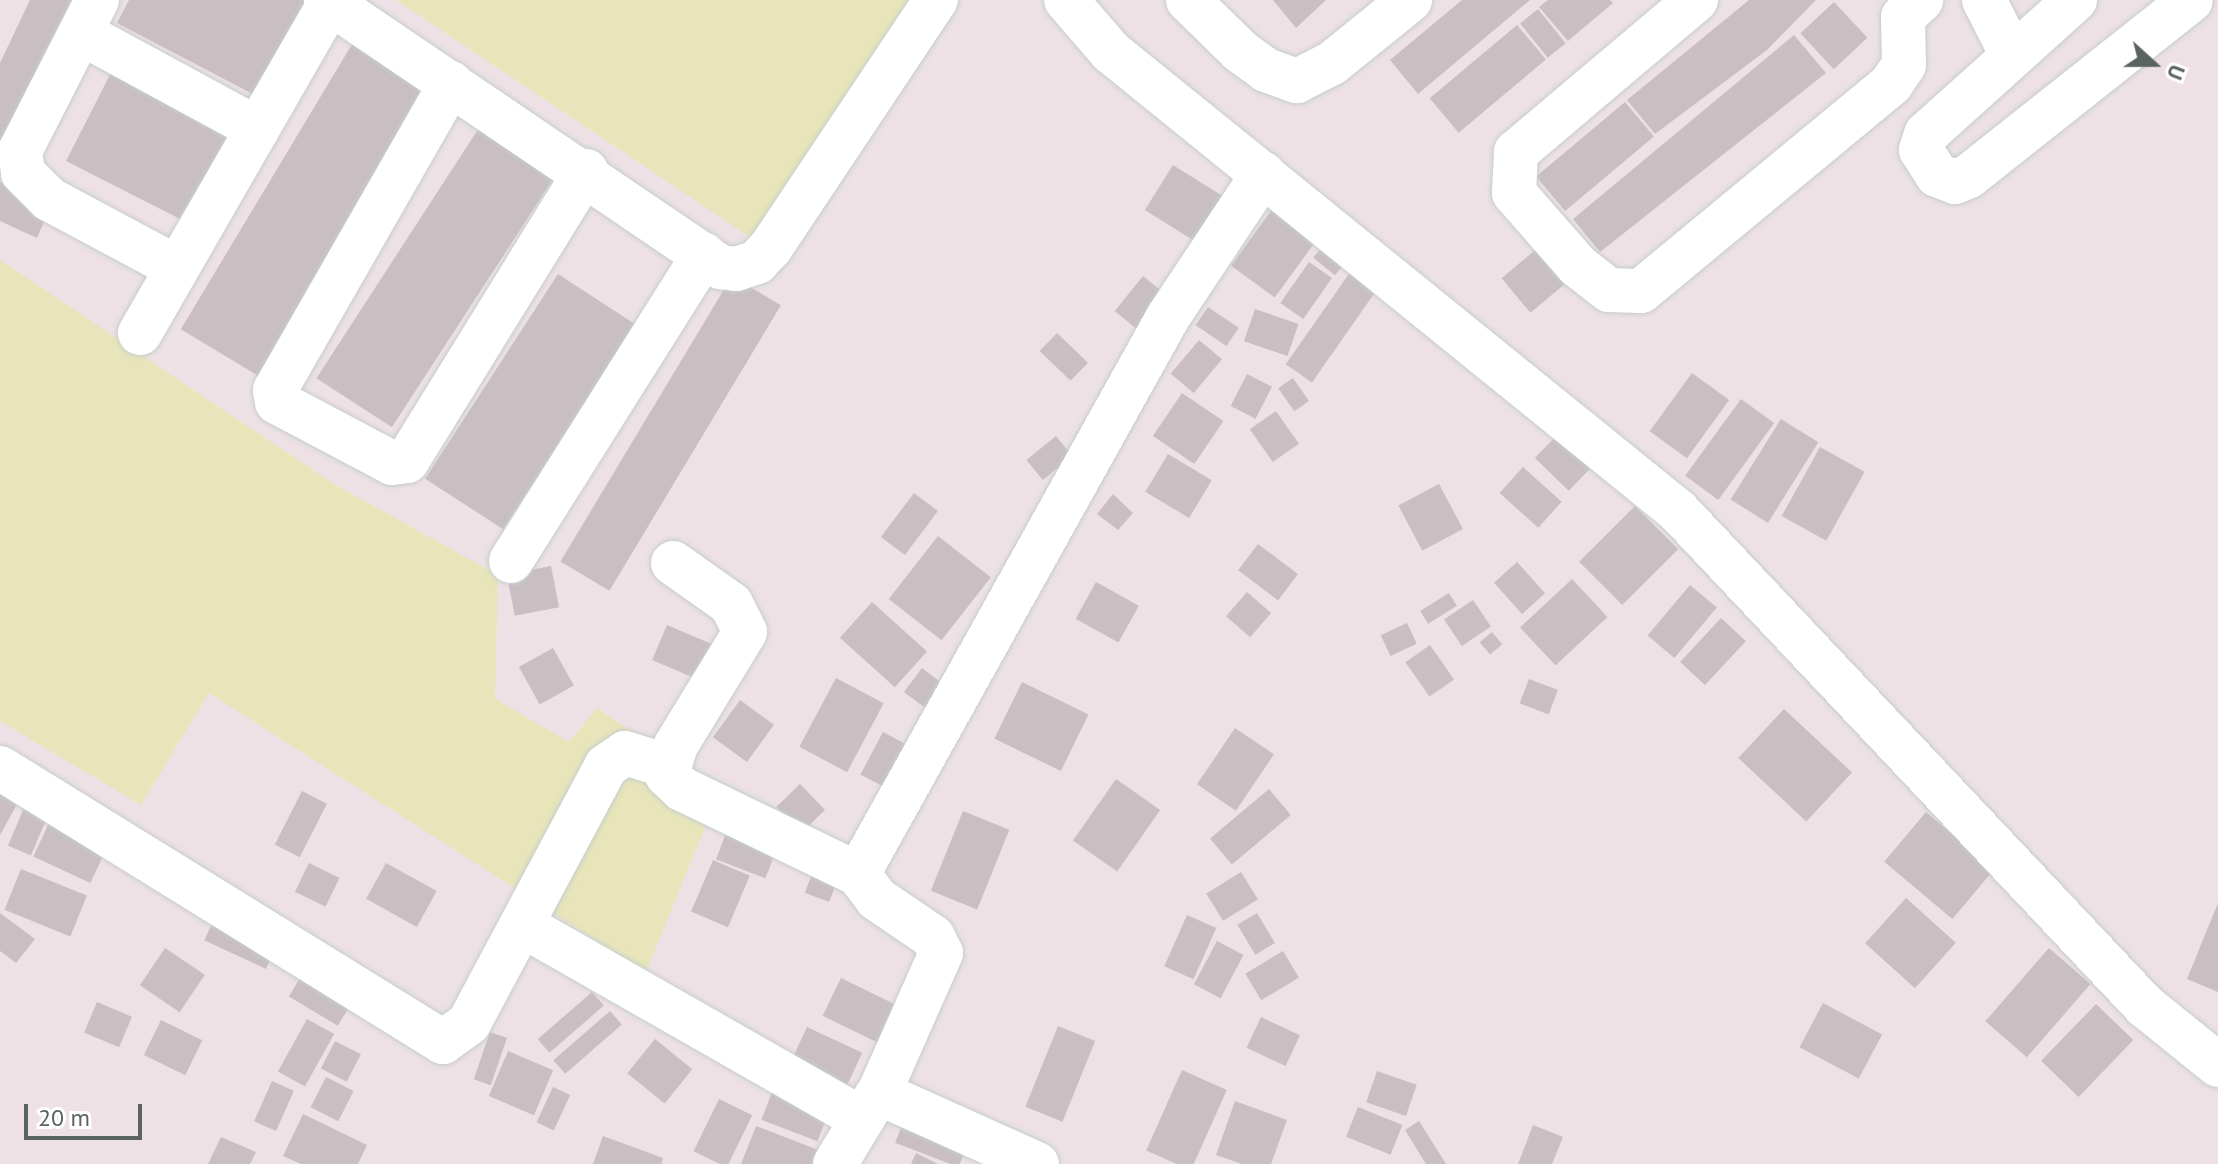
<!DOCTYPE html>
<style>
body{margin:0}
#map{position:relative;width:2218px;height:1164px;overflow:hidden;background:#eee1e5;font-family:"PT Sans",sans-serif}
div>[style]{position:absolute}
[style*='--x']{left:calc(var(--x)*1px);top:calc(var(--y)*1px);width:calc(var(--w)*1px);rotate:calc(var(--a)*1deg)}
.green>*{inset:0;background:#e8e5bb}
.building>*{inset:0;background:#c9bec2;transform-origin:0 0}
.roads{filter:drop-shadow(0 0 2px #c5ceca) drop-shadow(0 0 2px #c5ceca)}
.minor>*{height:44px;margin:-22px;padding:0 22px;transform-origin:22px;border-radius:22px;background:#fff}
span{translate:-50% -50%;white-space:nowrap;text-align:center;line-height:1.15;-webkit-text-stroke:6px #fff;paint-order:stroke}
.north{position:absolute;left:2114px;top:24px;width:80px;height:80px;-webkit-text-stroke:6px #fff;paint-order:stroke;rotate:111deg;font-size:22px;font-weight:700;line-height:32px;text-align:center;color:#5a645e}
.north::after{content:'';display:block;margin:auto;width:28px;height:36px;background:#5a645e;clip-path:polygon(50% 0,100% 100%,50% 72%,0 100%)}
.scale{position:absolute;left:24px;top:1104px;width:118px;height:36px;box-sizing:border-box;border:4px solid #5a645e;border-top:0;padding-left:10px;font-size:24px;line-height:28px;white-space:nowrap;color:#5a645e;-webkit-text-stroke:6px #fff;paint-order:stroke}
</style>
<div id="map">
<div class="green">
<div style="clip-path:polygon(396px 0,940px 0,768px 249px)"></div>
<div style="clip-path:polygon(0 260px,334px 484px,498px 575px,495px 699px,569px 742px,597px 708px,720px 791px,646px 972px,209px 693px,141px 805px,0 721px)"></div>
</div>
<div class="building">
<div style="clip-path:polygon(30px 0,86px 0,16px 147px,0 140px,0 63px)"></div>
<div style="clip-path:polygon(129px 0,314px 0,262px 99px,117px 23px)"></div>
<div style="clip-path:polygon(1273px 0,1326px 0,1296px 28px)"></div>
<div style="clip-path:polygon(1462px 0,1530px 0,1418px 94px,1390px 60px)"></div>
<div style="clip-path:polygon(1548px 0,1610px 0,1613px 3px,1568px 41px,1539px 7px)"></div>
<div style="clip-path:polygon(1749px 0,1816px 0,1767px 50px,1655px 134px,1627px 100px)"></div>
<div style="left:1834px;top:2px;width:49px;height:46px;rotate:47deg"></div>
<div style="left:1538px;top:9px;width:44px;height:23px;rotate:51deg"></div>
<div style="left:1517px;top:25px;width:45px;height:114px;rotate:50deg"></div>
<div style="left:360px;top:31px;width:98px;height:348px;rotate:31deg"></div>
<div style="clip-path:polygon(1794px 35px,1826px 73px,1600px 252px,1573px 219px)"></div>
<div style="left:116px;top:63px;width:145px;height:110px;rotate:27deg"></div>
<div style="left:1625px;top:102px;width:45px;height:116px;rotate:50deg"></div>
<div style="left:488px;top:114px;width:90px;height:315px;rotate:33deg"></div>
<div style="left:1173px;top:165px;width:65px;height:53px;rotate:32deg"></div>
<div style="clip-path:polygon(0 182px,51px 205px,37px 238px,0 221px)"></div>
<div style="left:1281px;top:197px;width:54px;height:85px;rotate:36deg"></div>
<div style="left:1334px;top:232px;width:28px;height:33px;rotate:39deg"></div>
<div style="left:1546px;top:241px;width:45px;height:58px;rotate:50deg"></div>
<div style="left:1358px;top:261px;width:32px;height:126px;rotate:35deg"></div>
<div style="left:1309px;top:262px;width:28px;height:50px;rotate:35deg"></div>
<div style="left:558px;top:274px;width:93px;height:244px;rotate:33deg"></div>
<div style="left:732px;top:276px;width:57px;height:333px;rotate:31deg"></div>
<div style="left:1143px;top:276px;width:36px;height:45px;rotate:39deg"></div>
<div style="left:1208px;top:307px;width:37px;height:22px;rotate:34deg"></div>
<div style="left:1255px;top:309px;width:46px;height:34px;rotate:19deg"></div>
<div style="left:1057px;top:333px;width:43px;height:25px;rotate:44deg"></div>
<div style="left:1199px;top:340px;width:30px;height:44px;rotate:40deg"></div>
<div style="left:1692px;top:373px;width:46px;height:72px;rotate:36deg"></div>
<div style="left:1247px;top:374px;width:28px;height:36px;rotate:27deg"></div>
<div style="left:1293px;top:378px;width:28px;height:18px;rotate:55deg"></div>
<div style="left:1182px;top:393px;width:50px;height:52px;rotate:34deg"></div>
<div style="left:1741px;top:399px;width:41px;height:95px;rotate:36deg"></div>
<div style="left:1276px;top:411px;width:40px;height:32px;rotate:55deg"></div>
<div style="left:1781px;top:419px;width:44px;height:95px;rotate:32deg"></div>
<div style="left:1562px;top:430px;width:47px;height:39px;rotate:44deg"></div>
<div style="left:1056px;top:436px;width:26px;height:38px;rotate:51deg"></div>
<div style="left:1820px;top:447px;width:51px;height:79px;rotate:29deg"></div>
<div style="left:1168px;top:454px;width:51px;height:44px;rotate:31deg"></div>
<div style="left:1523px;top:467px;width:52px;height:35px;rotate:42deg"></div>
<div style="left:1439px;top:484px;width:51px;height:46px;rotate:62deg"></div>
<div style="left:914px;top:493px;width:30px;height:55px;rotate:37deg"></div>
<div style="clip-path:polygon(1113px 494px,1133px 513px,1118px 530px,1097px 514px)"></div>
<div style="left:1635px;top:506px;width:61px;height:79px;rotate:45deg"></div>
<div style="left:938px;top:536px;width:67px;height:80px;rotate:38deg"></div>
<div style="left:1258px;top:544px;width:50px;height:33px;rotate:37deg"></div>
<div style="left:1517px;top:562px;width:42px;height:31px;rotate:48deg"></div>
<div style="left:551px;top:566px;width:42px;height:45px;rotate:79deg"></div>
<div style="left:1572px;top:579px;width:52px;height:71px;rotate:47deg"></div>
<div style="left:1096px;top:582px;width:49px;height:42px;rotate:29deg"></div>
<div style="left:1690px;top:585px;width:35px;height:66px;rotate:40deg"></div>
<div style="left:1247px;top:592px;width:32px;height:32px;rotate:41deg"></div>
<div style="left:1449px;top:593px;width:15px;height:34px;rotate:58deg"></div>
<div style="left:1473px;top:600px;width:32px;height:35px;rotate:56deg"></div>
<div style="left:872px;top:602px;width:74px;height:48px;rotate:42deg"></div>
<div style="left:1721px;top:618px;width:34px;height:60px;rotate:43deg"></div>
<div style="left:1407px;top:623px;width:23px;height:29px;rotate:65deg"></div>
<div style="left:667px;top:625px;width:58px;height:38px;rotate:23deg"></div>
<div style="left:1492px;top:632px;width:16px;height:16px;rotate:50deg"></div>
<div style="left:1430px;top:645px;width:42px;height:30px;rotate:55deg"></div>
<div style="left:553px;top:648px;width:43px;height:39px;rotate:61deg"></div>
<div style="left:922px;top:668px;width:36px;height:30px;rotate:37deg"></div>
<div style="left:836px;top:678px;width:54px;height:78px;rotate:28deg"></div>
<div style="left:1529px;top:679px;width:31px;height:26px;rotate:21deg"></div>
<div style="left:1022px;top:682px;width:74px;height:63px;rotate:26deg"></div>
<div style="left:740px;top:700px;width:42px;height:46px;rotate:36deg"></div>
<div style="left:1784px;top:709px;width:93px;height:67px;rotate:43deg"></div>
<div style="left:1235px;top:728px;width:47px;height:68px;rotate:34deg"></div>
<div style="left:883px;top:732px;width:32px;height:48px;rotate:28deg"></div>
<div style="clip-path:polygon(0 771px,27px 786px,0 835px)"></div>
<div style="left:1116px;top:779px;width:54px;height:75px;rotate:35deg"></div>
<div style="left:800px;top:784px;width:36px;height:33px;rotate:46deg"></div>
<div style="left:1269px;top:789px;width:34px;height:77px;rotate:50deg"></div>
<div style="left:302px;top:791px;width:28px;height:60px;rotate:27deg"></div>
<div style="left:29px;top:796px;width:25px;height:54px;rotate:23deg"></div>
<div style="left:963px;top:811px;width:50px;height:86px;rotate:22deg"></div>
<div style="left:54px;top:812px;width:63px;height:49px;rotate:25deg"></div>
<div style="left:1926px;top:812px;width:89px;height:65px;rotate:40deg"></div>
<div style="left:731px;top:820px;width:53px;height:42px;rotate:21deg"></div>
<div style="left:713px;top:860px;width:40px;height:56px;rotate:23deg"></div>
<div style="left:817px;top:861px;width:26px;height:34px;rotate:21deg"></div>
<div style="left:309px;top:863px;width:34px;height:32px;rotate:26deg"></div>
<div style="left:386px;top:863px;width:58px;height:41px;rotate:29deg"></div>
<div style="left:21px;top:869px;width:71px;height:44px;rotate:22deg"></div>
<div style="left:1241px;top:872px;width:32px;height:41px;rotate:58deg"></div>
<div style="left:1906px;top:898px;width:67px;height:61px;rotate:42deg"></div>
<div style="clip-path:polygon(2218px 903px,2218px 992px,2187px 979px)"></div>
<div style="clip-path:polygon(0 913px,35px 939px,16px 963px,0 951px)"></div>
<div style="left:217px;top:913px;width:68px;height:30px;rotate:25deg"></div>
<div style="left:1257px;top:913px;width:35px;height:23px;rotate:59deg"></div>
<div style="left:1187px;top:915px;width:32px;height:56px;rotate:24deg"></div>
<div style="left:1217px;top:941px;width:30px;height:49px;rotate:28deg"></div>
<div style="left:165px;top:948px;width:48px;height:45px;rotate:34deg"></div>
<div style="left:2049px;top:948px;width:55px;height:97px;rotate:41deg"></div>
<div style="left:1283px;top:951px;width:31px;height:44px;rotate:59deg"></div>
<div style="left:309px;top:963px;width:57px;height:39px;rotate:31deg"></div>
<div style="left:841px;top:978px;width:74px;height:42px;rotate:26deg"></div>
<div style="left:592px;top:992px;width:18px;height:72px;rotate:49deg"></div>
<div style="left:97px;top:1002px;width:38px;height:33px;rotate:23deg"></div>
<div style="left:1823px;top:1003px;width:67px;height:50px;rotate:28deg"></div>
<div style="left:2096px;top:1004px;width:52px;height:79px;rotate:44deg"></div>
<div style="left:610px;top:1011px;width:18px;height:75px;rotate:49deg"></div>
<div style="left:1261px;top:1017px;width:43px;height:34px;rotate:25deg"></div>
<div style="left:307px;top:1019px;width:31px;height:60px;rotate:29deg"></div>
<div style="left:161px;top:1020px;width:46px;height:39px;rotate:26deg"></div>
<div style="left:1058px;top:1026px;width:40px;height:87px;rotate:22deg"></div>
<div style="left:807px;top:1027px;width:61px;height:50px;rotate:25deg"></div>
<div style="left:490px;top:1032px;width:18px;height:50px;rotate:19deg"></div>
<div style="left:655px;top:1039px;width:48px;height:44px;rotate:39deg"></div>
<div style="left:335px;top:1041px;width:29px;height:31px;rotate:27deg"></div>
<div style="left:508px;top:1051px;width:49px;height:49px;rotate:23deg"></div>
<div style="left:1182px;top:1070px;width:49px;height:88px;rotate:24deg"></div>
<div style="left:1377px;top:1071px;width:42px;height:33px;rotate:19deg"></div>
<div style="left:326px;top:1077px;width:31px;height:34px;rotate:27deg"></div>
<div style="left:272px;top:1081px;width:24px;height:44px;rotate:24deg"></div>
<div style="left:553px;top:1087px;width:19px;height:39px;rotate:25deg"></div>
<div style="left:774px;top:1087px;width:60px;height:35px;rotate:21deg"></div>
<div style="left:719px;top:1099px;width:37px;height:58px;rotate:26deg"></div>
<div style="clip-path:polygon(1235px 1101px,1287px 1120px,1271px 1164px,1242px 1164px,1216px 1155px)"></div>
<div style="left:1358px;top:1107px;width:48px;height:32px;rotate:22deg"></div>
<div style="left:907px;top:1112px;width:68px;height:33px;rotate:21deg"></div>
<div style="clip-path:polygon(303px 1114px,367px 1145px,358px 1164px,301px 1164px,283px 1156px)"></div>
<div style="clip-path:polygon(1419px 1121px,1446px 1164px,1426px 1164px,1405px 1130px)"></div>
<div style="clip-path:polygon(1533px 1125px,1563px 1137px,1552px 1164px,1518px 1164px)"></div>
<div style="clip-path:polygon(756px 1126px,826px 1153px,821px 1164px,741px 1164px)"></div>
<div style="clip-path:polygon(603px 1136px,663px 1158px,661px 1164px,593px 1164px)"></div>
<div style="clip-path:polygon(221px 1137px,256px 1152px,250px 1164px,208px 1164px)"></div>
<div style="clip-path:polygon(916px 1153px,938px 1164px,911px 1164px)"></div>
</div>
<div class="roads">
<div class="minor">
<div style="--x:97;--y:0;--w:169;--a:117"></div>
<div style="--x:20;--y:151;--w:22;--a:82"></div>
<div style="--x:23;--y:173;--w:37;--a:45"></div>
<div style="--x:49;--y:199;--w:144;--a:28.2"></div>
<div style="--x:326;--y:0;--w:477;--a:34.1"></div>
<div style="--x:721;--y:267;--w:15;--a:8"></div>
<div style="--x:736;--y:269;--w:22;--a:-18"></div>
<div style="--x:757;--y:262;--w:21;--a:-47"></div>
<div style="--x:771;--y:247;--w:297;--a:-56.3"></div>
<div style="--x:1066;--y:0;--w:69;--a:49.1"></div>
<div style="--x:1111;--y:52;--w:729;--a:38.99"></div>
<div style="--x:1678;--y:511;--w:681;--a:46.67"></div>
<div style="--x:2145;--y:1006;--w:94;--a:38.9"></div>
<div style="--x:1188;--y:0;--w:73;--a:44.4"></div>
<div style="--x:1240;--y:51;--w:32;--a:36"></div>
<div style="--x:1266;--y:70;--w:33;--a:20"></div>
<div style="--x:1297;--y:81;--w:38;--a:-27"></div>
<div style="--x:1331;--y:64;--w:102;--a:-39"></div>
<div style="--x:1696;--y:0;--w:236;--a:139.8"></div>
<div style="--x:1516;--y:152;--w:41;--a:92.8"></div>
<div style="--x:1514;--y:193;--w:97;--a:48.8"></div>
<div style="--x:1578;--y:266;--w:39;--a:38"></div>
<div style="--x:1609;--y:290;--w:32;--a:2"></div>
<div style="--x:1641;--y:291;--w:325;--a:-39.6"></div>
<div style="--x:1891;--y:84;--w:23;--a:-56"></div>
<div style="--x:1904;--y:65;--w:48;--a:-91.2"></div>
<div style="--x:1903;--y:17;--w:25;--a:-43"></div>
<div style="--x:1984;--y:0;--w:62;--a:63"></div>
<div style="--x:2075;--y:0;--w:200;--a:138"></div>
<div style="--x:1926;--y:134;--w:17;--a:107"></div>
<div style="--x:1921;--y:150;--w:30;--a:57"></div>
<div style="--x:1937;--y:175;--w:19;--a:21"></div>
<div style="--x:1955;--y:182;--w:15;--a:-23"></div>
<div style="--x:1969;--y:176;--w:283;--a:-38.4"></div>
<div style="--x:81;--y:33;--w:201;--a:28.5"></div>
<div style="--x:451;--y:83;--w:354;--a:119.8"></div>
<div style="--x:275;--y:390;--w:12;--a:81"></div>
<div style="--x:277;--y:402;--w:130;--a:27.9"></div>
<div style="--x:392;--y:463;--w:15;--a:-8"></div>
<div style="--x:407;--y:461;--w:341;--a:-58.3"></div>
<div style="--x:140;--y:333;--w:381;--a:-60.1"></div>
<div style="--x:511;--y:561;--w:362;--a:-57.8"></div>
<div style="--x:673;--y:563;--w:71;--a:35.3"></div>
<div style="--x:731;--y:604;--w:31;--a:63"></div>
<div style="--x:745;--y:632;--w:132;--a:121.4"></div>
<div style="--x:676;--y:745;--w:31;--a:107"></div>
<div style="--x:667;--y:775;--w:21;--a:43"></div>
<div style="--x:682;--y:789;--w:195;--a:25.8"></div>
<div style="--x:0;--y:768;--w:521;--a:31.74"></div>
<div style="--x:443;--y:1042;--w:32;--a:-36"></div>
<div style="--x:469;--y:1023;--w:291;--a:-61.9"></div>
<div style="--x:606;--y:766;--w:23;--a:-34"></div>
<div style="--x:625;--y:753;--w:44;--a:17.2"></div>
<div style="--x:522;--y:925;--w:389;--a:29.7"></div>
<div style="--x:835;--y:1164;--w:81;--a:-58.7"></div>
<div style="--x:1037;--y:1164;--w:173;--a:-155.8"></div>
<div style="--x:879;--y:1093;--w:153;--a:-66.1"></div>
<div style="--x:941;--y:953;--w:18;--a:-117"></div>
<div style="--x:933;--y:937;--w:68;--a:-145.8"></div>
<div style="--x:877;--y:899;--w:31;--a:-127"></div>
<div style="--x:858;--y:874;--w:637;--a:-60.9"></div>
<div style="--x:1168;--y:317;--w:172;--a:-56.4"></div>
</div>
</div>
<div class="north">U</div>
<div class="scale">20 m</div>
</div>
